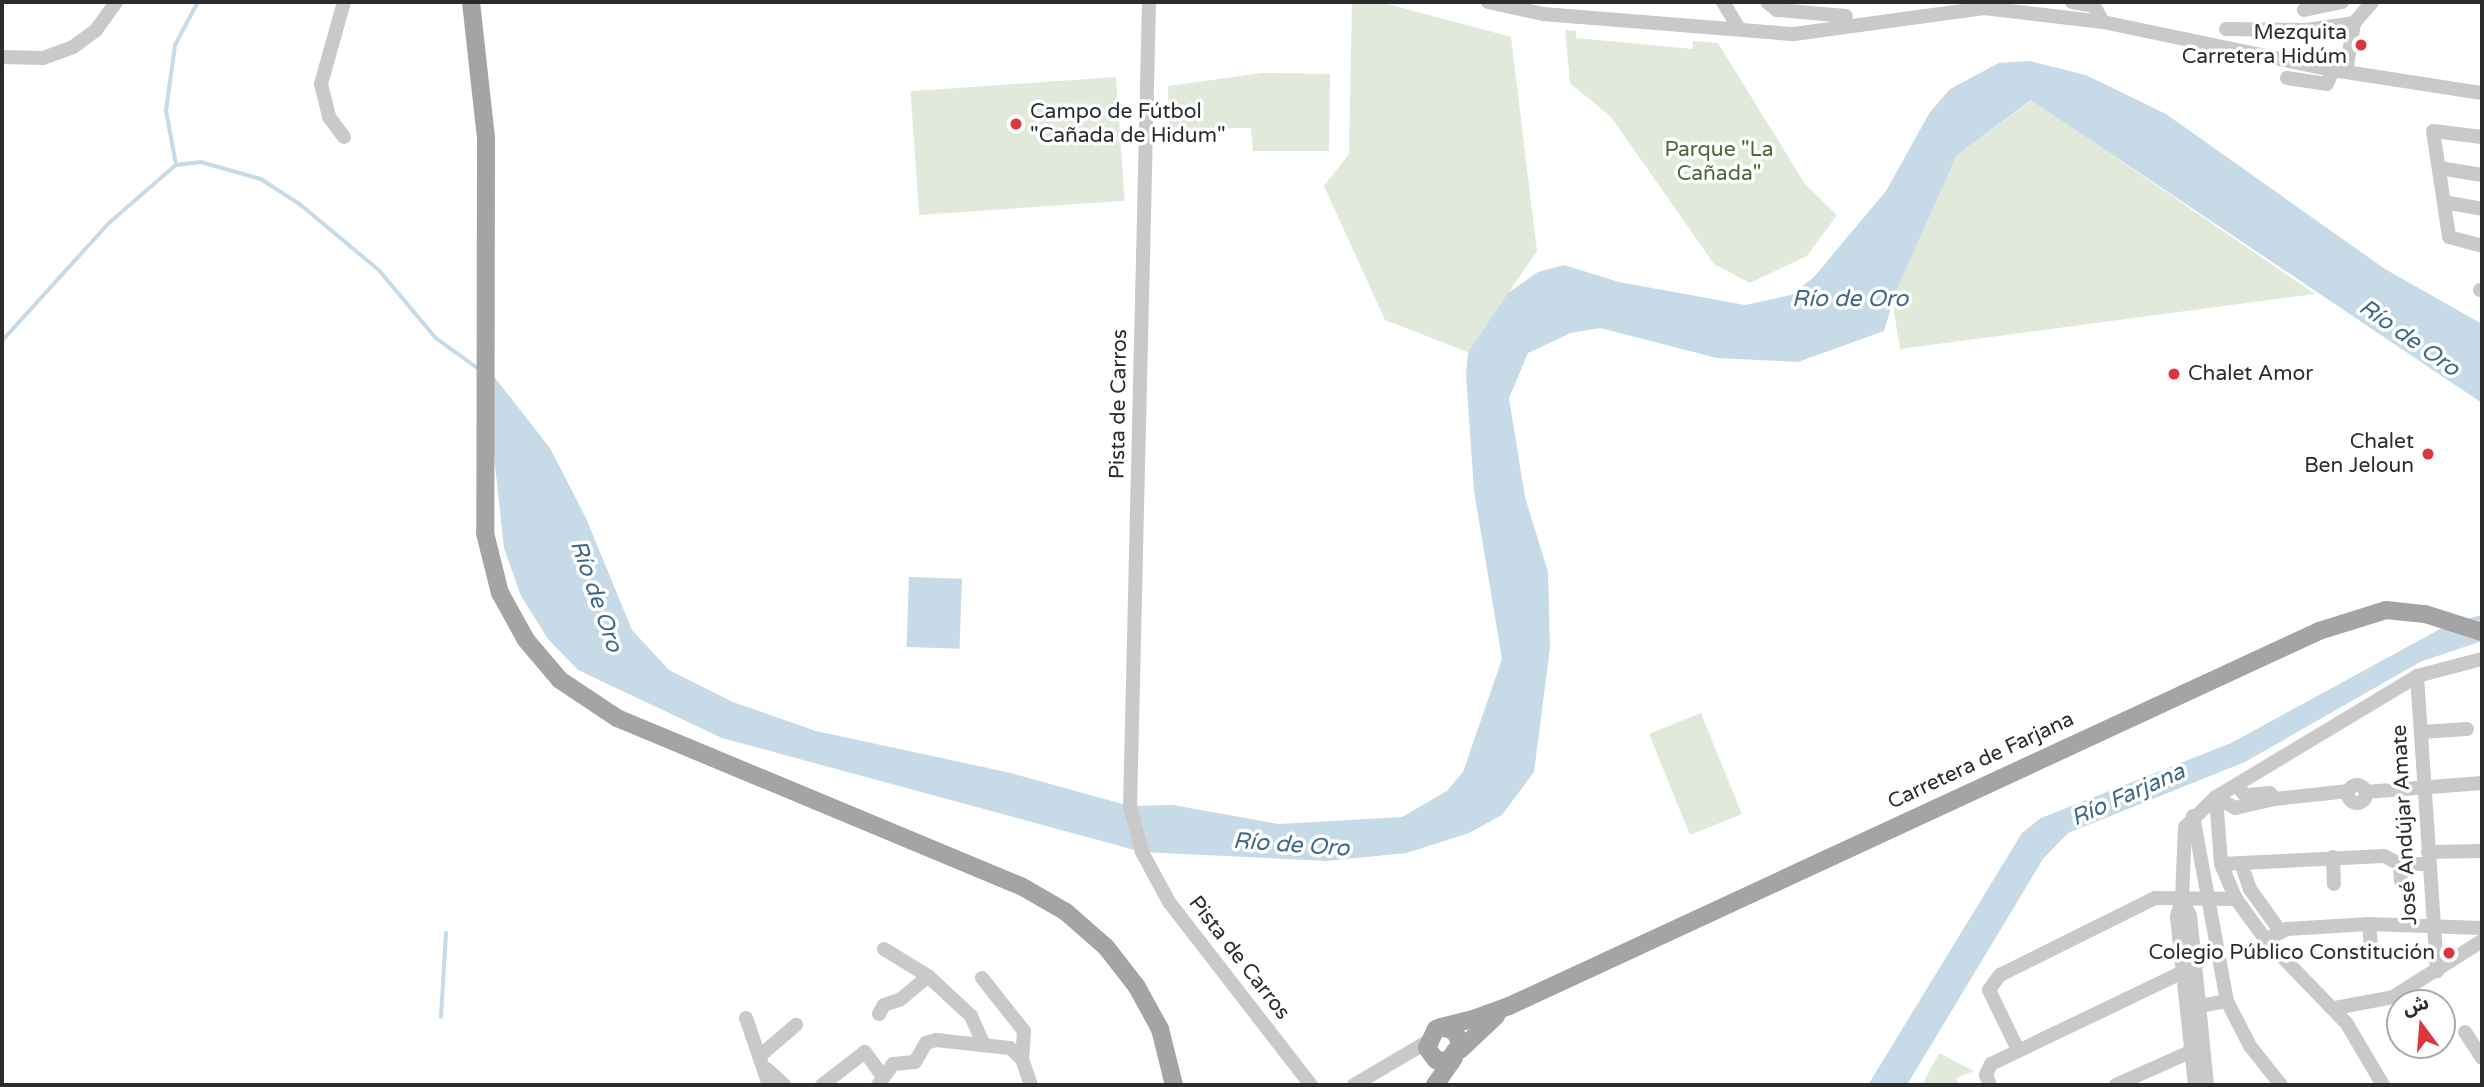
<!DOCTYPE html>
<meta charset="utf-8">
<style>
body{margin:0}
#map{position:relative;width:2484px;height:1087px;overflow:hidden;background:#fff;font-family:"Varela Round","Noto Sans Arabic",sans-serif}
div>[style]{position:absolute}
[style*='--x']{left:calc(var(--x)*1px);top:calc(var(--y)*1px);width:calc(var(--w)*1px);rotate:calc(var(--a)*1deg)}
.green>*{inset:0;background:#e1e9da;transform-origin:0 0}
.water>*{inset:0;background:#c6dae8;transform-origin:0 0}
.stream>*{height:3.5px;margin:-1.75px;padding:0 1.75px;transform-origin:1.75px;border-radius:1.75px;background:#c6dae8}
.minor>*{height:14px;margin:-7px;padding:0 7px;transform-origin:7px;border-radius:7px;background:#c9c9c9}
.minor>.ring{margin:-7px;padding:0;box-sizing:content-box;background:none;border:14px solid #c9c9c9;border-radius:50%}
.major>*{height:18px;margin:-9px;padding:0 9px;transform-origin:9px;border-radius:9px;background:#a4a4a4}
.dots>*{width:19px;height:19px;translate:-50% -50%;box-sizing:border-box;border:4px solid #fff;border-radius:50%}
span{translate:-50% -50%;white-space:nowrap;text-align:center;line-height:1.15;-webkit-text-stroke:7px #fff;paint-order:stroke}
.poi-label{font-size:21px;color:#2c2c2c}
.right{translate:-100% -50%;text-align:right}
.left{translate:0 -50%;text-align:left}
.park-label{font-size:21px;color:#4e653c}
.street-label{font-size:21px;color:#2c2c2c}
.water-label{font-size:23px;color:#3f6989;font-style:italic}
.frame{position:absolute;inset:0;border:4px solid #2c2c2c;pointer-events:none}
.north{position:absolute;left:2386px;top:989px;width:70px;height:70px;box-sizing:border-box;background:#fff;border:2px solid #ababab;border-radius:50%;rotate:344deg;font-size:19px;font-weight:700;line-height:28px;text-align:center;color:#2c2c2c}
.north::after{content:'';display:block;margin:auto;width:24px;height:32px;background:#db363c;clip-path:polygon(50% 0,100% 100%,50% 72%,0 100%)}
</style>
<div id="map">
<div class="green">
<div style="clip-path:polygon(1352px 2px,1380px 2px,1511px 37px,1537px 251px,1468px 352px,1385px 320px,1324px 186px,1349px 154px)"></div>
<div style="clip-path:polygon(1565px 30px,1576px 31px,1576px 38px,1693px 49px,1693px 41px,1718px 43px,1805px 184px,1837px 215px,1807px 256px,1750px 283px,1714px 264px,1611px 117px,1570px 83px)"></div>
<div style="clip-path:polygon(1262px 73px,1330px 74px,1329px 151px,1253px 151px,1251px 128px,1169px 129px,1168px 86px)"></div>
<div style="left:1116px;top:77px;width:124px;height:206px;rotate:86deg"></div>
<div style="clip-path:polygon(2032px 100px,2315px 294px,1900px 349px,1892px 299px,1957px 155px)"></div>
<div style="left:1701px;top:713px;width:109px;height:56px;rotate:68deg"></div>
<div style="clip-path:polygon(1939px 1053px,1974px 1071px,1956px 1078px,1959px 1085px,1922px 1085px)"></div>
</div>
<div class="water">
<div style="clip-path:polygon(2030px 61px,2086px 75px,2166px 114px,2385px 269px,2482px 324px,2482px 403px,2031px 100px,1957px 155px,1896px 291px,1884px 331px,1798px 362px,1717px 358px,1600px 328px,1571px 333px,1528px 353px,1509px 398px,1525px 497px,1548px 572px,1550px 648px,1534px 772px,1502px 815px,1469px 833px,1407px 853px,1326px 861px,1142px 852px,722px 738px,578px 670px,548px 639px,521px 596px,504px 548px,484px 364px,550px 448px,586px 518px,632px 630px,669px 670px,733px 702px,816px 731px,1011px 773px,1130px 806px,1173px 805px,1279px 824px,1402px 817px,1447px 791px,1463px 772px,1502px 659px,1474px 491px,1466px 374px,1468px 352px,1508px 293px,1538px 272px,1564px 265px,1619px 282px,1745px 305px,1791px 295px,1814px 277px,1886px 191px,1930px 112px,1950px 89px,1999px 63px)"></div>
<div style="left:909px;top:577px;width:53px;height:70px;rotate:2deg"></div>
<div style="clip-path:polygon(2482px 615px,2482px 641px,2420px 662px,2245px 762px,2068px 833px,2043px 859px,1907px 1085px,1868px 1085px,2022px 833px,2041px 818px,2231px 743px,2451px 623px)"></div>
</div>
<div class="stream">
<div style="--x:176;--y:165;--w:55;--a:-100.5"></div>
<div style="--x:166;--y:111;--w:67;--a:-82.2"></div>
<div style="--x:175;--y:45;--w:49;--a:-61.9"></div>
<div style="--x:2;--y:341;--w:159;--a:-47.8"></div>
<div style="--x:109;--y:223;--w:89;--a:-40.9"></div>
<div style="--x:176;--y:165;--w:25;--a:-7"></div>
<div style="--x:201;--y:162;--w:62;--a:15.8"></div>
<div style="--x:261;--y:179;--w:46;--a:32.7"></div>
<div style="--x:300;--y:204;--w:104;--a:39.9"></div>
<div style="--x:380;--y:271;--w:87;--a:50.1"></div>
<div style="--x:436;--y:338;--w:53;--a:35.8"></div>
<div style="--x:441;--y:1017;--w:84;--a:-86.6"></div>
</div>
<div class="minor">
<div style="--x:344;--y:2;--w:85;--a:105.7"></div>
<div style="--x:321;--y:84;--w:34;--a:76"></div>
<div style="--x:329;--y:117;--w:25;--a:53"></div>
<div style="--x:1149;--y:2;--w:804;--a:91.35"></div>
<div style="--x:1130;--y:806;--w:48;--a:75.4"></div>
<div style="--x:1142;--y:852;--w:57;--a:61.6"></div>
<div style="--x:1169;--y:902;--w:232;--a:52.2"></div>
<div style="--x:1488;--y:2;--w:56;--a:12.3"></div>
<div style="--x:1543;--y:14;--w:252;--a:4.6"></div>
<div style="--x:1794;--y:34;--w:192;--a:-7.8"></div>
<div style="--x:1984;--y:8;--w:120;--a:6.7"></div>
<div style="--x:2103;--y:22;--w:235;--a:11.8"></div>
<div style="--x:2333;--y:70;--w:151;--a:8.8"></div>
<div style="--x:1723;--y:2;--w:31;--a:59"></div>
<div style="--x:1767;--y:2;--w:13;--a:39"></div>
<div style="--x:1777;--y:10;--w:69;--a:5"></div>
<div style="--x:2072;--y:2;--w:22;--a:10"></div>
<div style="--x:2094;--y:6;--w:18;--a:61"></div>
<div style="--x:2304;--y:10;--w:39;--a:-12"></div>
<div style="--x:2226;--y:29;--w:81;--a:0.7"></div>
<div style="--x:2307;--y:30;--w:48;--a:-8.5"></div>
<div style="--x:2;--y:57;--w:41;--a:1.4"></div>
<div style="--x:43;--y:58;--w:32;--a:-20"></div>
<div style="--x:73;--y:47;--w:29;--a:-36"></div>
<div style="--x:96;--y:30;--w:34;--a:-54"></div>
<div style="--x:2346;--y:72;--w:50;--a:-80.7"></div>
<div style="--x:2354;--y:23;--w:28;--a:-49"></div>
<div style="--x:2287;--y:78;--w:40;--a:8.5"></div>
<div style="--x:2327;--y:84;--w:15;--a:-67"></div>
<div style="--x:2482;--y:137;--w:49;--a:-173"></div>
<div style="--x:2433;--y:131;--w:107;--a:81.4"></div>
<div style="--x:2449;--y:237;--w:34;--a:15"></div>
<div style="--x:2439;--y:168;--w:44;--a:9.2"></div>
<div style="--x:2444;--y:202;--w:39;--a:10"></div>
<div style="--x:2480;--y:290;--w:2;--a:0"></div>
<div style="--x:2417;--y:676;--w:296;--a:86.1"></div>
<div style="--x:2421;--y:732;--w:46;--a:-3.7"></div>
<div class="ring" style="left:2348px;top:785px;width:4px;height:4px"></div>
<div style="--x:2365;--y:792;--w:117;--a:-4.4"></div>
<div style="--x:2216;--y:797;--w:67;--a:85.7"></div>
<div style="--x:2221;--y:864;--w:38;--a:67"></div>
<div style="--x:2236;--y:899;--w:51;--a:53.8"></div>
<div style="--x:2266;--y:940;--w:117;--a:46"></div>
<div style="--x:2347;--y:1024;--w:71;--a:59.5"></div>
<div style="--x:2216;--y:797;--w:22;--a:30"></div>
<div style="--x:2235;--y:808;--w:41;--a:-12.7"></div>
<div style="--x:2275;--y:799;--w:8;--a:-130"></div>
<div style="--x:2270;--y:793;--w:25;--a:175"></div>
<div style="--x:2245;--y:795;--w:13;--a:-132"></div>
<div style="--x:2275;--y:799;--w:74;--a:-6.2"></div>
<div style="--x:2193;--y:816;--w:188;--a:79.6"></div>
<div style="--x:2227;--y:1001;--w:51;--a:62.9"></div>
<div style="--x:2250;--y:1046;--w:50;--a:51.5"></div>
<div style="--x:2428;--y:852;--w:54;--a:-1.1"></div>
<div style="--x:2333;--y:857;--w:27;--a:88"></div>
<div style="--x:2241;--y:863;--w:28;--a:71"></div>
<div style="--x:2250;--y:889;--w:52;--a:54.5"></div>
<div style="--x:2221;--y:864;--w:163;--a:-2.8"></div>
<div style="--x:2384;--y:856;--w:18;--a:27"></div>
<div style="--x:2400;--y:864;--w:28;--a:0"></div>
<div style="--x:2400;--y:864;--w:17;--a:87"></div>
<div style="--x:2182;--y:898;--w:20;--a:105"></div>
<div style="--x:2177;--y:917;--w:169;--a:83.9"></div>
<div style="--x:2369;--y:924;--w:25;--a:85"></div>
<div style="--x:2266;--y:940;--w:24;--a:-28"></div>
<div style="--x:2287;--y:929;--w:82;--a:-3.5"></div>
<div style="--x:2369;--y:924;--w:113;--a:2"></div>
<div style="--x:884;--y:949;--w:52;--a:31.5"></div>
<div style="--x:928;--y:976;--w:59;--a:42.9"></div>
<div style="--x:971;--y:1016;--w:32;--a:66"></div>
<div style="--x:982;--y:978;--w:68;--a:51.6"></div>
<div style="--x:1024;--y:1031;--w:28;--a:94"></div>
<div style="--x:2199;--y:1006;--w:28;--a:-10"></div>
<div style="--x:2335;--y:1008;--w:59;--a:-10.7"></div>
<div style="--x:2393;--y:997;--w:105;--a:-32.2"></div>
<div style="--x:879;--y:1014;--w:10;--a:-61"></div>
<div style="--x:884;--y:1005;--w:18;--a:-19"></div>
<div style="--x:901;--y:999;--w:35;--a:-40"></div>
<div style="--x:746;--y:1018;--w:71;--a:71.1"></div>
<div style="--x:2465;--y:1032;--w:31;--a:57"></div>
<div style="--x:2018;--y:1050;--w:67;--a:-115.8"></div>
<div style="--x:1989;--y:990;--w:19;--a:-54"></div>
<div style="--x:2000;--y:975;--w:173;--a:-26.4"></div>
<div style="--x:2155;--y:898;--w:81;--a:0.7"></div>
<div style="--x:762;--y:1054;--w:45;--a:-40.5"></div>
<div style="--x:767;--y:1069;--w:23;--a:43"></div>
<div style="--x:822;--y:1085;--w:54;--a:-37.5"></div>
<div style="--x:865;--y:1052;--w:27;--a:54"></div>
<div style="--x:878;--y:1085;--w:26;--a:-54"></div>
<div style="--x:893;--y:1064;--w:22;--a:-5"></div>
<div style="--x:915;--y:1062;--w:22;--a:-60"></div>
<div style="--x:926;--y:1043;--w:10;--a:-17"></div>
<div style="--x:936;--y:1040;--w:74;--a:6.2"></div>
<div style="--x:1010;--y:1048;--w:16;--a:43"></div>
<div style="--x:1022;--y:1059;--w:28;--a:71"></div>
<div style="--x:1354;--y:1085;--w:85;--a:-30.5"></div>
<div style="--x:1990;--y:1085;--w:11;--a:-112"></div>
<div style="--x:1986;--y:1075;--w:12;--a:-66"></div>
<div style="--x:1991;--y:1064;--w:227;--a:-25.6"></div>
<div style="--x:2116;--y:1085;--w:93;--a:-24.1"></div>
<div style="--x:2207;--y:1085;--w:170;--a:-95.7"></div>
<div style="--x:2190;--y:916;--w:20;--a:-114"></div>
<div style="--x:2182;--y:898;--w:71;--a:-87.6"></div>
<div style="--x:2185;--y:827;--w:43;--a:-44.1"></div>
<div style="--x:2216;--y:797;--w:235;--a:-31"></div>
<div style="--x:2417;--y:676;--w:67;--a:-14.7"></div>
</div>
<div class="major">
<div style="--x:471;--y:2;--w:137;--a:83.7"></div>
<div style="--x:486;--y:138;--w:395;--a:90.1"></div>
<div style="--x:485;--y:533;--w:62;--a:76"></div>
<div style="--x:500;--y:593;--w:54;--a:61"></div>
<div style="--x:526;--y:640;--w:52;--a:49.6"></div>
<div style="--x:560;--y:680;--w:69;--a:33.7"></div>
<div style="--x:617;--y:718;--w:438;--a:22.6"></div>
<div style="--x:1021;--y:886;--w:52;--a:30"></div>
<div style="--x:1066;--y:912;--w:53;--a:41.2"></div>
<div style="--x:1106;--y:947;--w:51;--a:52.2"></div>
<div style="--x:1137;--y:987;--w:48;--a:61.3"></div>
<div style="--x:1160;--y:1029;--w:58;--a:76"></div>
<div style="--x:1441;--y:1027;--w:14;--a:17"></div>
<div style="--x:1454;--y:1031;--w:14;--a:60"></div>
<div style="--x:1461;--y:1043;--w:22;--a:126"></div>
<div style="--x:1448;--y:1061;--w:12;--a:-175"></div>
<div style="--x:1436;--y:1060;--w:15;--a:-127"></div>
<div style="--x:1427;--y:1048;--w:21;--a:-65"></div>
<div style="--x:1436;--y:1029;--w:5;--a:-22"></div>
<div style="--x:1441;--y:1027;--w:36;--a:-14"></div>
<div style="--x:1476;--y:1018;--w:35;--a:-20"></div>
<div style="--x:1509;--y:1006;--w:893;--a:-24.84"></div>
<div style="--x:2319;--y:631;--w:70;--a:-17.4"></div>
<div style="--x:2386;--y:610;--w:39;--a:6"></div>
<div style="--x:2425;--y:614;--w:60;--a:17.5"></div>
<div style="--x:1460;--y:1050;--w:50;--a:-43.4"></div>
<div style="--x:1435;--y:1085;--w:33;--a:-55"></div>
</div>
<div class="dots">
<div style="left:2361px;top:45px;background:#db363c"></div>
<div style="left:1016px;top:124px;background:#db363c"></div>
<div style="left:2174px;top:374px;background:#db363c"></div>
<div style="left:2428px;top:454px;background:#db363c"></div>
<div style="left:2449px;top:953px;background:#db363c"></div>
</div>
<div class="poi-label">
<span class="right" style="left:2347px;top:45px">Mezquita<br>Carretera Hidúm</span>
<span class="left" style="left:1030px;top:124px">Campo de Fútbol<br>"Cañada de Hidum"</span>
<span class="left" style="left:2188px;top:374px">Chalet Amor</span>
<span class="right" style="left:2414px;top:454px">Chalet<br>Ben Jeloun</span>
<span class="right" style="left:2435px;top:953px">Colegio Público Constitución</span>
</div>
<div class="park-label">
<span style="left:1719px;top:162px">Parque "La<br>Cañada"</span>
</div>
<div class="street-label">
<span style="left:1119px;top:404px;rotate:-89deg">Pista de Carros</span>
<span style="left:1981px;top:761px;rotate:-25deg">Carretera de Farjana</span>
<span style="left:2405px;top:825px;rotate:-93deg">José Andújar Amate</span>
<span style="left:1239px;top:958px;rotate:52deg">Pista de Carros</span>
</div>
<div class="water-label">
<span style="left:1850px;top:299px">Río de Oro</span>
<span style="left:2409px;top:338px;rotate:35deg">Río de Oro</span>
<span style="left:596px;top:596px;rotate:71deg">Río de Oro</span>
<span style="left:2128px;top:795px;rotate:-24deg">Río Farjana</span>
<span style="left:1291px;top:845px;rotate:4deg">Río de Oro</span>
</div>
<div class="frame"></div>
<div class="north">ش</div>
</div>
